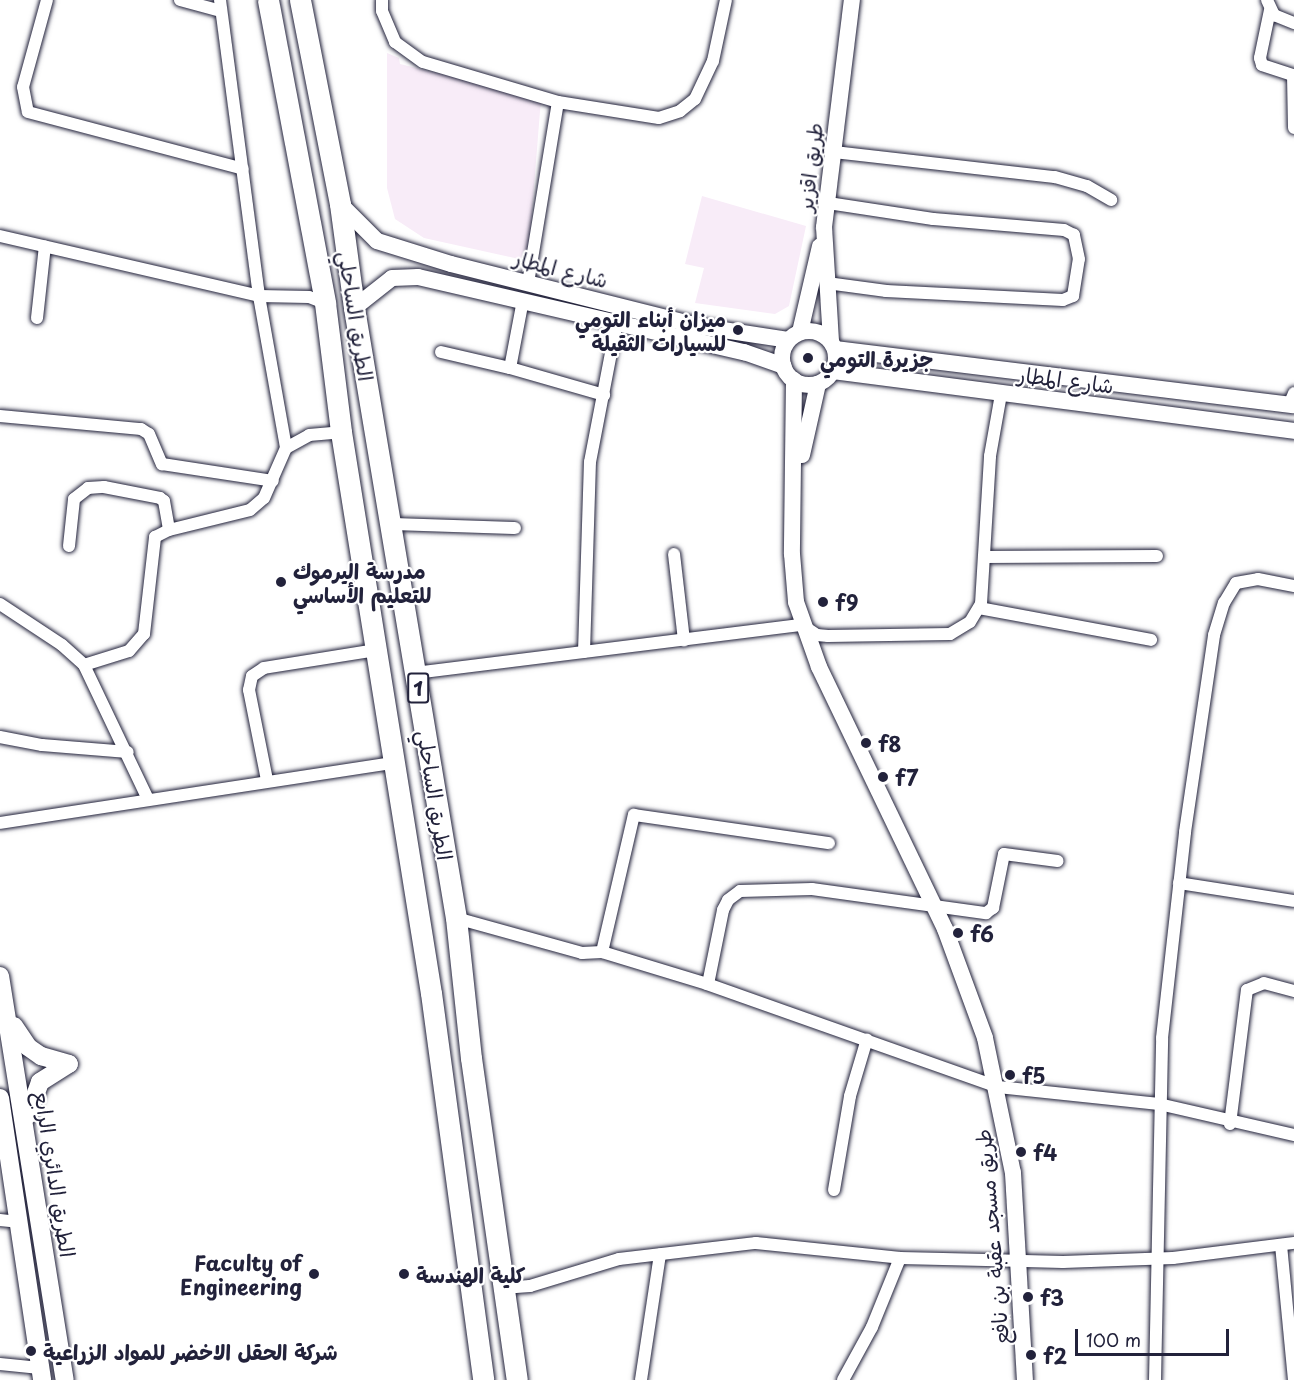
<!DOCTYPE html>
<meta charset="utf-8">
<style>
body{margin:0}
#map{position:relative;width:1294px;height:1380px;overflow:hidden;background:#fff;font-family:"Playpen Sans","Playpen Sans Arabic",sans-serif}
div>[style]{position:absolute}
[style*='--x']{left:calc(var(--x)*1px);top:calc(var(--y)*1px);width:calc(var(--w)*1px);rotate:calc(var(--a)*1deg)}
.built>*{inset:0;background:#f8ecf8}
.roads{filter:drop-shadow(0 0 2px #22223b) drop-shadow(0 0 2px #22223b)}
.street>*{height:12px;margin:-6px;padding:0 6px;transform-origin:6px;border-radius:6px;background:#fff}
.secondary>*{height:16px;margin:-8px;padding:0 8px;transform-origin:8px;border-radius:8px;background:#fff}
.secondary>.ring{margin:-8px;padding:0;box-sizing:content-box;background:none;border:16px solid #fff;border-radius:50%}
.primary>*{height:18px;margin:-9px;padding:0 9px;transform-origin:9px;border-radius:9px;background:#fff}
.highway>*{height:21px;margin:-10.5px;padding:0 10.5px;transform-origin:10.5px;border-radius:10.5px;background:#fff}
.dots>*{width:16px;height:16px;translate:-50% -50%;box-sizing:border-box;border:3px solid #fff;border-radius:50%}
span{translate:-50% -50%;white-space:nowrap;text-align:center;line-height:1.15;-webkit-text-stroke:4.5px #fff;paint-order:stroke}
.shield-label span{padding:2px 4px;background:#fff;border:2px solid;border-radius:4px;-webkit-text-stroke-width:0}
.shield-label{font-size:20px;color:#22223b;font-weight:700}
.street-label{font-size:21px;color:#22223b}
.poi-label{font-size:21px;color:#22223b;font-weight:700}
.right{translate:-100% -50%;text-align:right}
.left{translate:0 -50%;text-align:left}
.scale{position:absolute;left:1075px;top:1329px;width:154px;height:27px;box-sizing:border-box;border:3px solid #22223b;border-top:0;padding-left:8px;font-size:18px;line-height:21px;white-space:nowrap;color:#22223b;-webkit-text-stroke:4px #fff;paint-order:stroke}
</style>
<div id="map">
<div class="built">
<div style="clip-path:polygon(387px 53px,399px 58px,400px 64px,541px 99px,528px 261px,424px 238px,395px 219px,387px 188px)"></div>
<div style="clip-path:polygon(702px 196px,806px 226px,789px 306px,775px 314px,695px 303px,704px 268px,685px 264px)"></div>
</div>
<div class="roads">
<div class="street">
<div style="--x:47;--y:0;--w:90;--a:105.4"></div>
<div style="--x:23;--y:87;--w:25;--a:79"></div>
<div style="--x:28;--y:112;--w:222;--a:14.8"></div>
<div style="--x:180;--y:0;--w:42;--a:15"></div>
<div style="--x:220;--y:0;--w:299;--a:82.5"></div>
<div style="--x:259;--y:296;--w:154;--a:79.9"></div>
<div style="--x:382;--y:0;--w:11;--a:90"></div>
<div style="--x:382;--y:11;--w:34;--a:67"></div>
<div style="--x:395;--y:42;--w:34;--a:36"></div>
<div style="--x:423;--y:62;--w:141;--a:16.5"></div>
<div style="--x:558;--y:102;--w:102;--a:9"></div>
<div style="--x:659;--y:118;--w:22;--a:-18"></div>
<div style="--x:680;--y:111;--w:19;--a:-39"></div>
<div style="--x:695;--y:99;--w:42;--a:-64.7"></div>
<div style="--x:713;--y:61;--w:62;--a:-78"></div>
<div style="--x:1267;--y:0;--w:17;--a:65"></div>
<div style="--x:1274;--y:15;--w:22;--a:22"></div>
<div style="--x:1270;--y:10;--w:49;--a:101.8"></div>
<div style="--x:1260;--y:58;--w:7;--a:74"></div>
<div style="--x:1262;--y:65;--w:33;--a:18"></div>
<div style="--x:1293;--y:75;--w:53;--a:88.9"></div>
<div style="--x:834;--y:152;--w:222;--a:6.5"></div>
<div style="--x:1055;--y:177;--w:33;--a:16"></div>
<div style="--x:1087;--y:186;--w:28;--a:30"></div>
<div style="--x:0;--y:236;--w:266;--a:13"></div>
<div style="--x:259;--y:296;--w:50;--a:1.1"></div>
<div style="--x:309;--y:297;--w:17;--a:21"></div>
<div style="--x:528;--y:283;--w:183;--a:-80.6"></div>
<div style="--x:827;--y:283;--w:60;--a:7.7"></div>
<div style="--x:886;--y:291;--w:177;--a:2.9"></div>
<div style="--x:1063;--y:300;--w:11;--a:-22"></div>
<div style="--x:1073;--y:296;--w:37;--a:-81"></div>
<div style="--x:1079;--y:259;--w:25;--a:-102"></div>
<div style="--x:1074;--y:235;--w:11;--a:-153"></div>
<div style="--x:1064;--y:230;--w:131;--a:-175.2"></div>
<div style="--x:933;--y:219;--w:106;--a:-171.3"></div>
<div style="--x:523;--y:300;--w:69;--a:100.8"></div>
<div style="--x:510;--y:368;--w:98;--a:16"></div>
<div style="--x:37;--y:318;--w:72;--a:-83.7"></div>
<div style="--x:441;--y:352;--w:71;--a:13.1"></div>
<div style="--x:1289;--y:405;--w:13;--a:-67"></div>
<div style="--x:0;--y:416;--w:142;--a:5.3"></div>
<div style="--x:141;--y:429;--w:9;--a:32"></div>
<div style="--x:149;--y:434;--w:33;--a:67"></div>
<div style="--x:162;--y:464;--w:112;--a:8.7"></div>
<div style="--x:392;--y:524;--w:123;--a:1.9"></div>
<div style="--x:69;--y:546;--w:47;--a:-83.9"></div>
<div style="--x:74;--y:499;--w:18;--a:-38"></div>
<div style="--x:88;--y:488;--w:16;--a:-4"></div>
<div style="--x:104;--y:487;--w:57;--a:11.1"></div>
<div style="--x:160;--y:498;--w:5;--a:37"></div>
<div style="--x:164;--y:501;--w:29;--a:80"></div>
<div style="--x:674;--y:554;--w:87;--a:83.4"></div>
<div style="--x:984;--y:557;--w:173;--a:-0.3"></div>
<div style="--x:0;--y:604;--w:74;--a:33.5"></div>
<div style="--x:62;--y:645;--w:30;--a:42"></div>
<div style="--x:84;--y:665;--w:148;--a:64.5"></div>
<div style="--x:979;--y:608;--w:175;--a:10.5"></div>
<div style="--x:584;--y:652;--w:190;--a:-88.2"></div>
<div style="--x:590;--y:462;--w:143;--a:-79.1"></div>
<div style="--x:84;--y:665;--w:47;--a:-17.3"></div>
<div style="--x:129;--y:651;--w:23;--a:-49"></div>
<div style="--x:144;--y:634;--w:98;--a:-83.5"></div>
<div style="--x:155;--y:537;--w:16;--a:-27"></div>
<div style="--x:169;--y:530;--w:83;--a:-13.9"></div>
<div style="--x:250;--y:510;--w:18;--a:-41"></div>
<div style="--x:264;--y:498;--w:55;--a:-66.3"></div>
<div style="--x:286;--y:448;--w:26;--a:-29"></div>
<div style="--x:309;--y:435;--w:32;--a:-5"></div>
<div style="--x:415;--y:673;--w:390;--a:-7.1"></div>
<div style="--x:802;--y:625;--w:18;--a:34"></div>
<div style="--x:817;--y:635;--w:11;--a:5"></div>
<div style="--x:828;--y:636;--w:122;--a:-0.9"></div>
<div style="--x:950;--y:634;--w:23;--a:-31"></div>
<div style="--x:970;--y:622;--w:21;--a:-59"></div>
<div style="--x:981;--y:604;--w:148;--a:-86.5"></div>
<div style="--x:990;--y:456;--w:63;--a:-79.9"></div>
<div style="--x:0;--y:737;--w:43;--a:10.8"></div>
<div style="--x:42;--y:745;--w:86;--a:4.7"></div>
<div style="--x:267;--y:780;--w:92;--a:-101.3"></div>
<div style="--x:249;--y:690;--w:14;--a:-78"></div>
<div style="--x:252;--y:676;--w:14;--a:-34"></div>
<div style="--x:264;--y:668;--w:114;--a:-9.1"></div>
<div style="--x:0;--y:823;--w:398;--a:-8.7"></div>
<div style="--x:1179;--y:883;--w:116;--a:8.9"></div>
<div style="--x:456;--y:918;--w:131;--a:15.5"></div>
<div style="--x:582;--y:953;--w:20;--a:-3"></div>
<div style="--x:602;--y:952;--w:110;--a:16.9"></div>
<div style="--x:707;--y:984;--w:309;--a:19.5"></div>
<div style="--x:998;--y:1087;--w:162;--a:6"></div>
<div style="--x:1159;--y:1104;--w:139;--a:12.9"></div>
<div style="--x:602;--y:952;--w:141;--a:-76.9"></div>
<div style="--x:634;--y:815;--w:197;--a:8.2"></div>
<div style="--x:708;--y:984;--w:76;--a:-78.5"></div>
<div style="--x:723;--y:910;--w:11;--a:-63"></div>
<div style="--x:728;--y:900;--w:15;--a:-37"></div>
<div style="--x:740;--y:891;--w:72;--a:-1.6"></div>
<div style="--x:812;--y:889;--w:176;--a:7.9"></div>
<div style="--x:986;--y:913;--w:9;--a:-36"></div>
<div style="--x:993;--y:908;--w:55;--a:-78.5"></div>
<div style="--x:1004;--y:854;--w:54;--a:7.4"></div>
<div style="--x:1230;--y:1124;--w:135;--a:-82.8"></div>
<div style="--x:1247;--y:990;--w:18;--a:-22"></div>
<div style="--x:1264;--y:983;--w:31;--a:15"></div>
<div style="--x:834;--y:1190;--w:95;--a:-80.3"></div>
<div style="--x:850;--y:1096;--w:59;--a:-73.4"></div>
<div style="--x:0;--y:1220;--w:18;--a:6"></div>
<div style="--x:1281;--y:1245;--w:136;--a:84.5"></div>
<div style="--x:502;--y:1288;--w:28;--a:-4"></div>
<div style="--x:530;--y:1286;--w:93;--a:-16.9"></div>
<div style="--x:619;--y:1259;--w:138;--a:-6.7"></div>
<div style="--x:756;--y:1243;--w:145;--a:5.9"></div>
<div style="--x:900;--y:1258;--w:163;--a:1.4"></div>
<div style="--x:1063;--y:1262;--w:110;--a:-2.1"></div>
<div style="--x:1173;--y:1258;--w:122;--a:-7.1"></div>
<div style="--x:0;--y:1364;--w:40;--a:5.7"></div>
<div style="--x:641;--y:1380;--w:127;--a:-81.4"></div>
<div style="--x:843;--y:1380;--w:60;--a:-61.3"></div>
<div style="--x:872;--y:1327;--w:74;--a:-67.9"></div>
<div style="--x:1155;--y:1380;--w:342;--a:-88.8"></div>
<div style="--x:1162;--y:1038;--w:207;--a:-83.6"></div>
<div style="--x:1185;--y:832;--w:199;--a:-81.6"></div>
<div style="--x:1214;--y:635;--w:34;--a:-73"></div>
<div style="--x:1224;--y:603;--w:23;--a:-59"></div>
<div style="--x:1236;--y:583;--w:22;--a:-10"></div>
<div style="--x:1258;--y:579;--w:37;--a:11"></div>
</div>
<div class="secondary">
<div style="--x:340;--y:204;--w:52;--a:45"></div>
<div style="--x:377;--y:241;--w:77;--a:17.3"></div>
<div style="--x:451;--y:264;--w:254;--a:14.1"></div>
<div style="--x:697;--y:326;--w:92;--a:8.7"></div>
<div style="--x:354;--y:308;--w:48;--a:-38.3"></div>
<div style="--x:392;--y:278;--w:26;--a:-2"></div>
<div style="--x:418;--y:277;--w:335;--a:13"></div>
<div style="--x:744;--y:352;--w:42;--a:19.3"></div>
<div class="ring" style="left:782px;top:331px;width:38px;height:38px"></div>
<div style="--x:800;--y:332;--w:88;--a:-76.9"></div>
<div style="--x:831;--y:341;--w:114;--a:-93.5"></div>
<div style="--x:824;--y:227;--w:229;--a:-83"></div>
<div style="--x:835;--y:349;--w:462;--a:7"></div>
<div style="--x:833;--y:371;--w:465;--a:7.4"></div>
<div style="--x:794;--y:380;--w:174;--a:90.7"></div>
<div style="--x:792;--y:554;--w:48;--a:85.2"></div>
<div style="--x:796;--y:602;--w:69;--a:70.5"></div>
<div style="--x:819;--y:667;--w:291;--a:64.3"></div>
<div style="--x:945;--y:929;--w:116;--a:69.8"></div>
<div style="--x:985;--y:1038;--w:138;--a:78.3"></div>
<div style="--x:1013;--y:1173;--w:207;--a:86.7"></div>
<div style="--x:802;--y:455;--w:73;--a:-77.3"></div>
</div>
<div class="primary">
<div style="--x:0;--y:976;--w:409;--a:80.9"></div>
<div style="--x:14;--y:1026;--w:25;--a:56"></div>
<div style="--x:28;--y:1047;--w:16;--a:35"></div>
<div style="--x:41;--y:1056;--w:29;--a:16"></div>
<div style="--x:0;--y:1098;--w:285;--a:81.5"></div>
<div style="--x:28;--y:1115;--w:35;--a:-70"></div>
<div style="--x:40;--y:1082;--w:34;--a:-32"></div>
</div>
<div class="highway">
<div style="--x:268;--y:0;--w:308;--a:79.3"></div>
<div style="--x:325;--y:303;--w:130;--a:82.9"></div>
<div style="--x:341;--y:432;--w:568;--a:80.89"></div>
<div style="--x:431;--y:993;--w:390;--a:82.3"></div>
<div style="--x:300;--y:0;--w:208;--a:78.9"></div>
<div style="--x:340;--y:204;--w:105;--a:82.3"></div>
<div style="--x:354;--y:308;--w:618;--a:80.51"></div>
<div style="--x:456;--y:918;--w:141;--a:83.9"></div>
<div style="--x:471;--y:1058;--w:325;--a:81.9"></div>
</div>
</div>
<div class="dots">
<div style="left:738px;top:330px;background:#22223b"></div>
<div style="left:808px;top:358px;background:#22223b"></div>
<div style="left:281px;top:582px;background:#22223b"></div>
<div style="left:823px;top:602px;background:#22223b"></div>
<div style="left:866px;top:743px;background:#22223b"></div>
<div style="left:883px;top:777px;background:#22223b"></div>
<div style="left:958px;top:933px;background:#22223b"></div>
<div style="left:1010px;top:1075px;background:#22223b"></div>
<div style="left:1021px;top:1152px;background:#22223b"></div>
<div style="left:314px;top:1274px;background:#22223b"></div>
<div style="left:404px;top:1274px;background:#22223b"></div>
<div style="left:1028px;top:1297px;background:#22223b"></div>
<div style="left:31px;top:1351px;background:#22223b"></div>
<div style="left:1031px;top:1355px;background:#22223b"></div>
</div>
<div class="shield-label">
<span style="left:418px;top:688px">1</span>
</div>
<div class="street-label">
<span style="left:809px;top:167px;rotate:-83deg">طريق اقزير</span>
<span style="left:561px;top:268px;rotate:14deg">شارع المطار</span>
<span style="left:357px;top:316px;rotate:81deg">الطريق الساحلي</span>
<span style="left:1066px;top:379px;rotate:7deg">شارع المطار</span>
<span style="left:436px;top:795px;rotate:81deg">الطريق الساحلي</span>
<span style="left:56px;top:1174px;rotate:81deg">الطريق الدائري الرابع</span>
<span style="left:991px;top:1237px;rotate:-95deg">طريق مسجد عقبة بن نافع</span>
</div>
<div class="poi-label">
<span class="right" style="left:726px;top:330px">ميزان أبناء التومي<br>للسيارات الثقيلة</span>
<span class="left" style="left:820px;top:358px">جزيرة التومي</span>
<span class="left" style="left:293px;top:582px">مدرسة اليرموك<br>للتعليم الأساسي</span>
<span class="left" style="left:835px;top:602px">f9</span>
<span class="left" style="left:878px;top:743px">f8</span>
<span class="left" style="left:895px;top:777px">f7</span>
<span class="left" style="left:970px;top:933px">f6</span>
<span class="left" style="left:1022px;top:1075px">f5</span>
<span class="left" style="left:1033px;top:1152px">f4</span>
<span class="right" style="left:302px;top:1274px">Faculty of<br>Engineering</span>
<span class="left" style="left:416px;top:1274px">كلية الهندسة</span>
<span class="left" style="left:1040px;top:1297px">f3</span>
<span class="left" style="left:43px;top:1351px">شركة الحقل الاخضر للمواد الزراعية</span>
<span class="left" style="left:1043px;top:1355px">f2</span>
</div>
<div class="scale">100 m</div>
</div>
